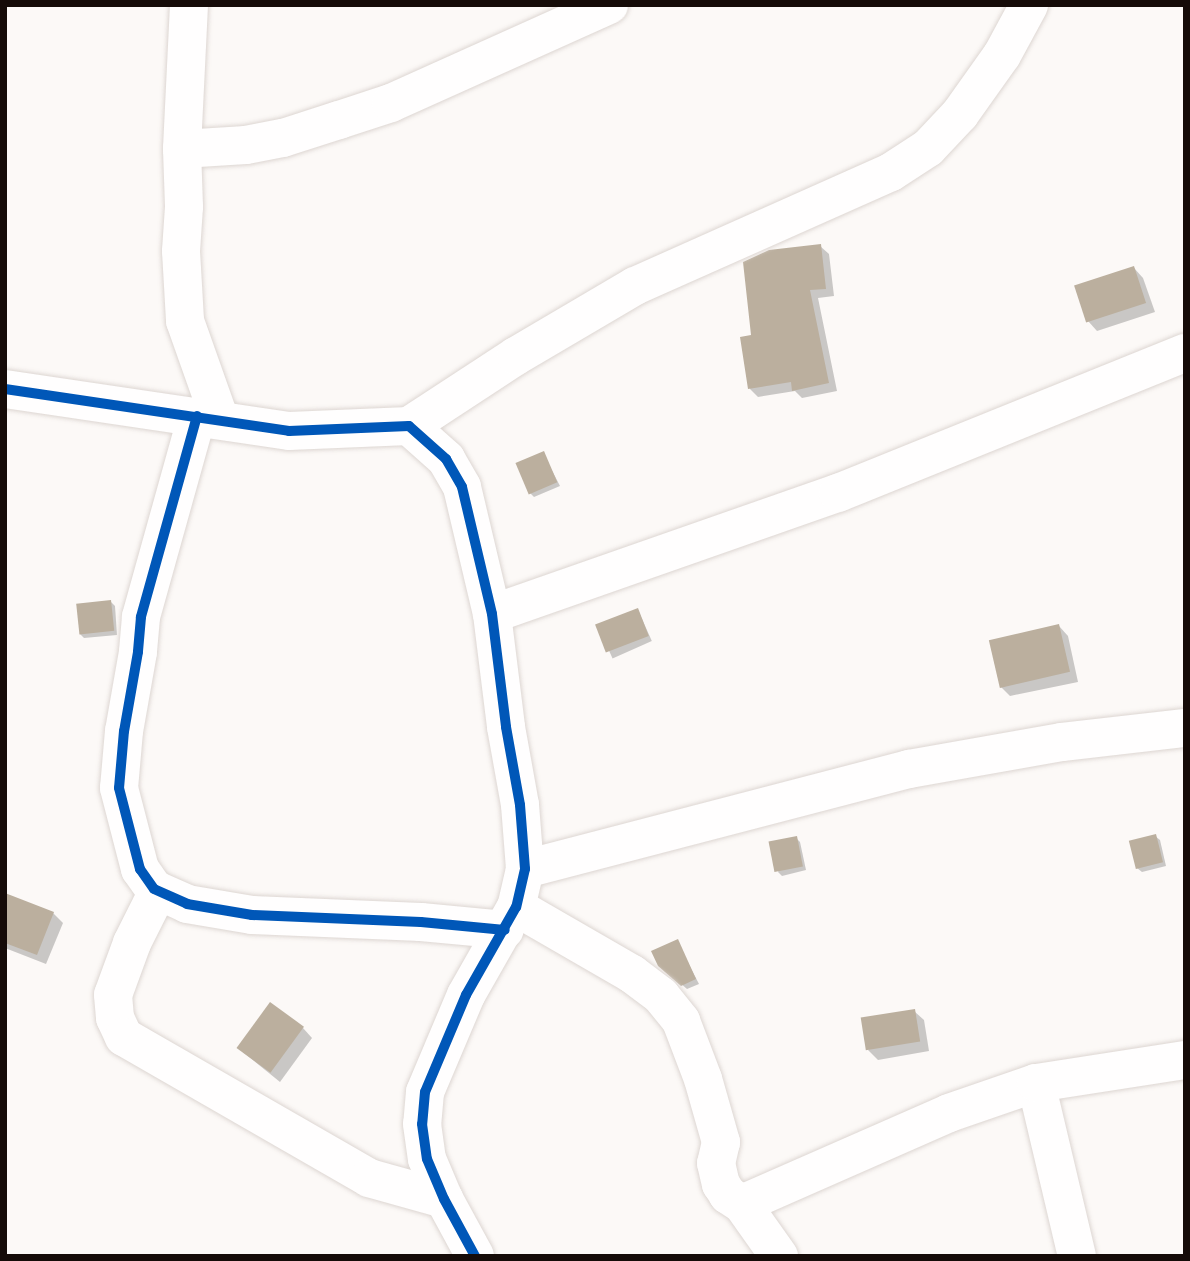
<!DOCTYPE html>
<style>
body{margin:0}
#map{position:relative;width:1190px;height:1261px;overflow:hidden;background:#fcf9f7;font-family:"Zilla Slab",serif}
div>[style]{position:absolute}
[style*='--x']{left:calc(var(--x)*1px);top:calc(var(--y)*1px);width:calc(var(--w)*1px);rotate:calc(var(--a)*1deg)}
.shadow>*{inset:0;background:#0003;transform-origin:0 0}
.building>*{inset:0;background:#bbaf9e;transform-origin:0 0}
.roads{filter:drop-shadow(0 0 2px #ddd6d2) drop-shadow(0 0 2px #ddd6d2)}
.minor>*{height:38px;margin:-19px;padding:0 19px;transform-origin:19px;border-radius:19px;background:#fffefe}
.cycleway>*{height:10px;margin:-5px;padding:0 5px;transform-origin:5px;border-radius:5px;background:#0057b8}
span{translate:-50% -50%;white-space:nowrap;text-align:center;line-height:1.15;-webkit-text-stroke:5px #fff;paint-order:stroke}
.frame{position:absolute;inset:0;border:7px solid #150b08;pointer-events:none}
</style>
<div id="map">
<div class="shadow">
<div style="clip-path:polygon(820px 246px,829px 254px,834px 296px,818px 298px,837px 391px,802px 398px,795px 391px,758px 397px,750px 389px,753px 336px)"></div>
<div style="clip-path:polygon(1134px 268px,1143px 278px,1155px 312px,1097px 331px,1088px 321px)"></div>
<div style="clip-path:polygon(543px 453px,560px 486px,534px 497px,530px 493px)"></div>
<div style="clip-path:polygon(111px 602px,115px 606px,117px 635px,84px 638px,80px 634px)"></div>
<div style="left:638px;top:610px;width:34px;height:43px;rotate:66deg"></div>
<div style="clip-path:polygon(1059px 626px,1068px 636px,1078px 682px,1010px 696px,1001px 687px)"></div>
<div style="clip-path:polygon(1155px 836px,1160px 840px,1166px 866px,1142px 872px,1137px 868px)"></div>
<div style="clip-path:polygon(796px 838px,800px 842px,806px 870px,782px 876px,778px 872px)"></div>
<div style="clip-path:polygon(5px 895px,53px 913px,63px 923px,46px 964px,5px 948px)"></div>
<div style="clip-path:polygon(677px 941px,699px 984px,687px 989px,665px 970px)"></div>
<div style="clip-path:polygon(914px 1011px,924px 1020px,929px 1051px,878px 1060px,868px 1050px)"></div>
<div style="clip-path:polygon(303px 1028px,312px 1038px,280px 1082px,238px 1048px)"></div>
</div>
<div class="building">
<div style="clip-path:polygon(821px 244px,826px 289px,810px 290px,829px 383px,792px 391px,791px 382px,748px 389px,740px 337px,751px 335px,743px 262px,769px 250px)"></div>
<div style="left:1134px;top:266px;width:39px;height:63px;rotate:72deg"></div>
<div style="left:544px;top:451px;width:34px;height:31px;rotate:67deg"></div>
<div style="left:111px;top:600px;width:31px;height:35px;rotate:84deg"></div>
<div style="left:638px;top:608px;width:30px;height:46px;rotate:69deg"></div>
<div style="left:1059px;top:624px;width:49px;height:72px;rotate:77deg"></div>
<div style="left:1156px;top:834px;width:29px;height:28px;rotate:76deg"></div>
<div style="left:797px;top:836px;width:31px;height:29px;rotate:79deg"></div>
<div style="clip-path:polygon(5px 893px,54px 912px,37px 955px,5px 943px)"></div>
<div style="clip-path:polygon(678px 939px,696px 979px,681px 986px,658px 966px,651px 951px)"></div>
<div style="left:270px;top:1002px;width:42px;height:57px;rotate:36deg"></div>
<div style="left:915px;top:1009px;width:33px;height:55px;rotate:81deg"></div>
</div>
<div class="roads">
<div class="minor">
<div style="--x:189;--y:5;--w:144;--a:92.8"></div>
<div style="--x:182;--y:149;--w:58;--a:88"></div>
<div style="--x:184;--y:207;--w:44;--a:93.9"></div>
<div style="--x:181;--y:251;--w:70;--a:86.7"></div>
<div style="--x:185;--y:321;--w:105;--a:70.5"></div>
<div style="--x:182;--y:149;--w:64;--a:-3.6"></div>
<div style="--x:246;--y:145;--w:38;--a:-11"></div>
<div style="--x:283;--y:138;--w:59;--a:-17.8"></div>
<div style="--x:339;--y:120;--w:55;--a:-18.1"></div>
<div style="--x:391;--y:103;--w:239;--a:-24.2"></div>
<div style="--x:5;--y:389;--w:287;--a:8.4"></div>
<div style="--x:289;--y:431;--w:120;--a:-2.4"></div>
<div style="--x:409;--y:426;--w:50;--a:41.7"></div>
<div style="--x:446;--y:459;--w:32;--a:60"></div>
<div style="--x:462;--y:487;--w:130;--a:76.7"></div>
<div style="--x:492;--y:614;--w:114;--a:82.9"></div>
<div style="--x:506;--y:727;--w:79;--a:79.8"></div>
<div style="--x:520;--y:805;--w:64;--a:85.5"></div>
<div style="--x:525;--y:869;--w:39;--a:103"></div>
<div style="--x:516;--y:907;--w:101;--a:119.6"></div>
<div style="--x:466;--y:995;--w:105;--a:112.9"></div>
<div style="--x:425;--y:1092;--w:32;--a:95"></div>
<div style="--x:422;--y:1124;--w:35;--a:82"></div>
<div style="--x:427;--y:1159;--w:43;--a:67"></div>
<div style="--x:444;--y:1199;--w:65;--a:61.5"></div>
<div style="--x:197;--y:416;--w:209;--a:105.6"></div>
<div style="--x:141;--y:617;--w:35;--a:95"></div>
<div style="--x:138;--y:652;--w:80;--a:100"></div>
<div style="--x:124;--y:731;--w:57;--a:95"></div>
<div style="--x:119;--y:788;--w:84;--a:75.5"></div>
<div style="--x:140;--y:869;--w:24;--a:55"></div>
<div style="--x:154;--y:889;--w:36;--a:24"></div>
<div style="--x:187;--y:904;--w:66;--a:9.6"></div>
<div style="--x:252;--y:915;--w:169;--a:2.4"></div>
<div style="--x:421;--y:922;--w:84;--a:5.4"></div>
<div style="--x:409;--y:426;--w:128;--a:-33.2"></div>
<div style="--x:516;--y:356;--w:138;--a:-30.5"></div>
<div style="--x:635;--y:286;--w:280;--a:-24"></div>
<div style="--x:891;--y:172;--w:44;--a:-33"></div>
<div style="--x:928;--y:148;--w:47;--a:-46.7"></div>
<div style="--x:960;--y:114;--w:72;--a:-54.6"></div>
<div style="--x:1002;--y:55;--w:57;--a:-61.6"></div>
<div style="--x:492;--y:614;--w:367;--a:-19.3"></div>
<div style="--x:838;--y:493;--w:374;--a:-22"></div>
<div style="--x:525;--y:869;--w:397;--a:-14.6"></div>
<div style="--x:909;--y:769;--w:155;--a:-10"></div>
<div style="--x:1062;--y:742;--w:124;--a:-6.5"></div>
<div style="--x:158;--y:891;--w:58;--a:116.6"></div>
<div style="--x:132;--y:943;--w:55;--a:110.1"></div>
<div style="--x:113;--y:995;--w:23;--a:85"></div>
<div style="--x:115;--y:1018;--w:21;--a:65"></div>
<div style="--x:124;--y:1037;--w:283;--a:29.9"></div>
<div style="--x:369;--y:1178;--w:78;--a:15.6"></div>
<div style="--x:516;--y:907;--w:134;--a:30"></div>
<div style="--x:632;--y:974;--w:36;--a:37"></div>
<div style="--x:661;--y:996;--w:32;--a:51"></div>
<div style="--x:681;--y:1021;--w:62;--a:69.2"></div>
<div style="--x:703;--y:1079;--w:66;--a:74.1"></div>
<div style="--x:721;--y:1142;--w:22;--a:103"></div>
<div style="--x:716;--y:1163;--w:22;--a:77"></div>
<div style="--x:721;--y:1184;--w:13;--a:58"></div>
<div style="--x:728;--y:1195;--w:17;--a:33"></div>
<div style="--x:742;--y:1204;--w:64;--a:54.6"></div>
<div style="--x:1036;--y:1083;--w:178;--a:76.7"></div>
<div style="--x:742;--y:1204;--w:226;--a:-23.7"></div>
<div style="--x:949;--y:1113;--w:92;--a:-19"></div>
<div style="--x:1036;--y:1083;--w:151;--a:-8.8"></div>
</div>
</div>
<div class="cycleway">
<div style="--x:5;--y:389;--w:287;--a:8.4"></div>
<div style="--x:289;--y:431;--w:120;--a:-2.4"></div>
<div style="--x:409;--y:426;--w:50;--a:41.7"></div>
<div style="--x:446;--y:459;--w:32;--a:60"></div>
<div style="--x:462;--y:487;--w:130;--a:76.7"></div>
<div style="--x:492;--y:614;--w:114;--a:82.9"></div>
<div style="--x:506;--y:727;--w:79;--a:79.8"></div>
<div style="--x:520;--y:805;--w:64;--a:85.5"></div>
<div style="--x:525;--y:869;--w:39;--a:103"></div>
<div style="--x:516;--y:907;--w:101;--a:119.6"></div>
<div style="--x:466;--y:995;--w:105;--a:112.9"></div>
<div style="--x:425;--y:1092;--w:32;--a:95"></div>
<div style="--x:422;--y:1124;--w:35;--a:82"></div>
<div style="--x:427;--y:1159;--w:43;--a:67"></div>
<div style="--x:444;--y:1199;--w:65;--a:61.5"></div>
<div style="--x:197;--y:416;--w:209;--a:105.6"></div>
<div style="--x:141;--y:617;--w:35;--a:95"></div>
<div style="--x:138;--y:652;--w:80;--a:100"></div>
<div style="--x:124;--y:731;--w:57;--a:95"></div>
<div style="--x:119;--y:788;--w:84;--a:75.5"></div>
<div style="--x:140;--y:869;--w:24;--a:55"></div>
<div style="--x:154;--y:889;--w:36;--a:24"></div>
<div style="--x:187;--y:904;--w:66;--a:9.6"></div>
<div style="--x:252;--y:915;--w:169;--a:2.4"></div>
<div style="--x:421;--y:922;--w:84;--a:5.4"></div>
</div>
<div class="frame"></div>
</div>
